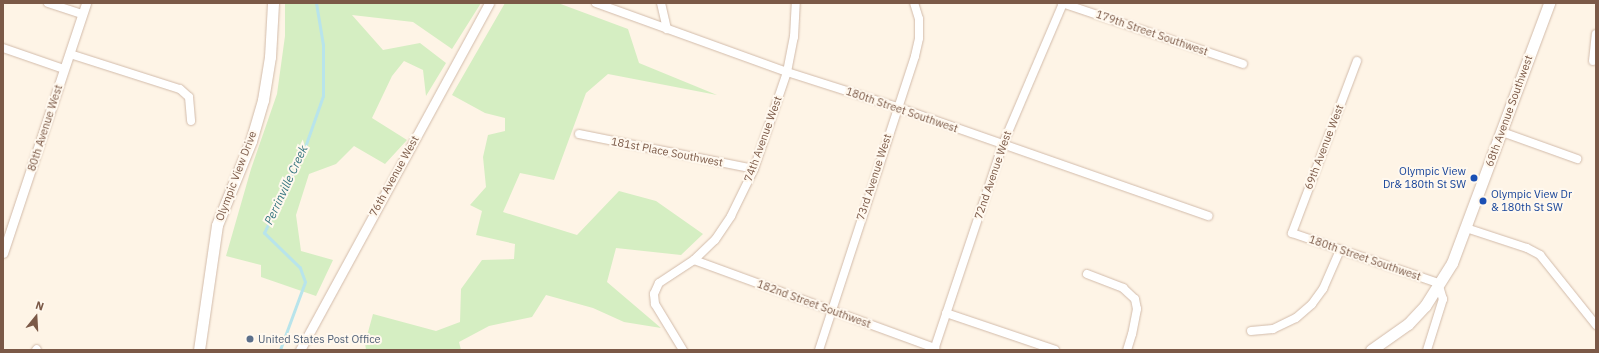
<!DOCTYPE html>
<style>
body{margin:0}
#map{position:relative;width:1599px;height:353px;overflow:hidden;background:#fef4e6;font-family:"IBM Plex Sans",sans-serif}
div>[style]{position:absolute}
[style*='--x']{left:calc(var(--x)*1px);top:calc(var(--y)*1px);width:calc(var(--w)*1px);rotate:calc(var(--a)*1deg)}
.green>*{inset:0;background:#d5eec2}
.stream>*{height:2.5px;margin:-1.25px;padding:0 1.25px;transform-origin:1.25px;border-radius:1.25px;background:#b8e4eb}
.roads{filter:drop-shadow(0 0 1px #d2bbaa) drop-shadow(0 0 1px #d2bbaa)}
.minor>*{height:8px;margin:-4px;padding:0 4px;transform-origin:4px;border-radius:4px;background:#fff}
.tertiary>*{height:9px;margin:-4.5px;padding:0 4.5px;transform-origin:4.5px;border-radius:4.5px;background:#fff}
.secondary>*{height:11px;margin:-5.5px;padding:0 5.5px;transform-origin:5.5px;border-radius:5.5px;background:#fff}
.dots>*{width:11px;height:11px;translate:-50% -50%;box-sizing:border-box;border:2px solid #fff8ee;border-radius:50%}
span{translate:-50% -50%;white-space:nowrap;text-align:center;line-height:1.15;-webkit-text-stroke:4px #fff8ee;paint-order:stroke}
.street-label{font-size:11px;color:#7b5947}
.transit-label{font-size:11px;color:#164399}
.right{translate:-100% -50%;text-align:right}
.left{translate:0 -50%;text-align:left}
.service-label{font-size:11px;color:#4e5e75}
.water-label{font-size:12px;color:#397782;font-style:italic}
.frame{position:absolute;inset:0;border:4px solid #7b5947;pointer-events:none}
.north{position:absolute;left:16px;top:297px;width:40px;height:40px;-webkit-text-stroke:3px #fff8ee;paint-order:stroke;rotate:18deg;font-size:11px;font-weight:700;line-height:16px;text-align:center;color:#7b5947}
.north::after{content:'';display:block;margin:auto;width:14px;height:18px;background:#7b5947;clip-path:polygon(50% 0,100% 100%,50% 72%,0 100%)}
</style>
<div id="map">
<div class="green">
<div style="clip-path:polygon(285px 3px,481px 3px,452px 49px,413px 22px,352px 15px,383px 50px,420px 43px,446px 63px,426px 96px,423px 70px,404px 61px,392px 76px,372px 118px,407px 140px,385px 164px,354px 146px,336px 164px,309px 174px,296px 215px,301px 251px,333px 260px,316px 296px,261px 277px,261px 265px,226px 256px,251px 169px,277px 94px,285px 36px)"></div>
<div style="clip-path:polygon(505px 3px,558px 3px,628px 29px,639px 63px,717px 95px,608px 74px,586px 93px,554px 180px,520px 173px,503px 212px,577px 235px,619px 191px,656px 201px,703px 234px,681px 255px,616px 248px,607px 282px,661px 328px,624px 322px,593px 308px,546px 295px,532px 317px,489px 326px,459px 342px,461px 350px,366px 350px,365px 343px,373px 314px,436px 331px,460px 322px,461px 289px,482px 260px,514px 259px,515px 244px,476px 235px,482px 211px,470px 205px,486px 187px,483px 157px,488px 135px,505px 131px,505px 118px,485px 113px,452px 95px)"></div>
</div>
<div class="stream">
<div style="--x:280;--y:350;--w:72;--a:-69.8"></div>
<div style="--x:305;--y:282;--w:15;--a:-110"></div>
<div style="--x:300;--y:268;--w:50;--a:-135.8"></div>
<div style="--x:264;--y:233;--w:92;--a:-64.3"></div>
<div style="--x:304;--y:150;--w:57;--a:-70.6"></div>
<div style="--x:323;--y:96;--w:51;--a:-90"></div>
<div style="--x:323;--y:45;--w:43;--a:-99.5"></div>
</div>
<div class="roads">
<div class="minor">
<div style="--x:48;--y:3;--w:36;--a:18"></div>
<div style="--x:596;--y:3;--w:203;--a:19.9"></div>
<div style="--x:787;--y:72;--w:115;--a:17.7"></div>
<div style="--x:897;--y:107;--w:330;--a:19.3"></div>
<div style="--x:661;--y:3;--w:27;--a:77"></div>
<div style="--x:1062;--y:3;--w:191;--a:18.6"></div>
<div style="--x:3;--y:48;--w:65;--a:19"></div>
<div style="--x:70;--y:54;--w:115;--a:17.7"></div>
<div style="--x:180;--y:89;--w:12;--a:42"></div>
<div style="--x:189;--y:97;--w:24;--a:85"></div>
<div style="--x:1357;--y:61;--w:184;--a:110.7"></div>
<div style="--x:1292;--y:233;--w:154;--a:18.9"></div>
<div style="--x:1438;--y:283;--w:17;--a:73"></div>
<div style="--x:1443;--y:299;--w:53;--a:107.4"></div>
<div style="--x:1593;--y:61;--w:27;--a:-84"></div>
<div style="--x:1502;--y:132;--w:80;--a:19.8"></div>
<div style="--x:579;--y:134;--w:178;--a:11.3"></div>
<div style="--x:1466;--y:228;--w:64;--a:18.2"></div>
<div style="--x:1527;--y:248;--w:15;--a:28"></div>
<div style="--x:1540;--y:255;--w:90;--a:51.3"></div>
<div style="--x:694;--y:260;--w:257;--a:20.1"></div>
<div style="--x:1087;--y:274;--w:39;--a:21"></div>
<div style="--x:1123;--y:288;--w:16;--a:43"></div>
<div style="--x:1135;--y:299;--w:10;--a:79"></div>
<div style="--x:1137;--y:309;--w:25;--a:101"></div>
<div style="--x:1132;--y:334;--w:17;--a:107"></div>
<div style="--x:946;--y:313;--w:115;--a:18.7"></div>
<div style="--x:1251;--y:331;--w:22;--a:-5"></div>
<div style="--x:1273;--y:329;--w:25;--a:-26"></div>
<div style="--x:1296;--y:318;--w:21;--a:-41"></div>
<div style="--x:1312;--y:304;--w:19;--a:-54"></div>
<div style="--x:1323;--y:289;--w:43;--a:-66.4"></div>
<div style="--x:36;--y:350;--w:1;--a:-45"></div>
<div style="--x:683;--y:350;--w:54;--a:-121.3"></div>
<div style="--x:655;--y:304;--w:10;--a:-96"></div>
<div style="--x:654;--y:294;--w:12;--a:-66"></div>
<div style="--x:659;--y:283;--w:42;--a:-33.3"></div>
<div style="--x:694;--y:260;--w:29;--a:-44"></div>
<div style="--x:715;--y:240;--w:29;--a:-56"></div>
<div style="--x:731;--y:216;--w:52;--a:-63.9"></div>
<div style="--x:754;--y:169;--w:102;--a:-71.2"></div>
<div style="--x:787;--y:72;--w:36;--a:-79"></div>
<div style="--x:794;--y:37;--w:34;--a:-87"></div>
<div style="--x:819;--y:350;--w:309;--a:-71.9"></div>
<div style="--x:915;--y:56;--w:18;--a:-77"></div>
<div style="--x:919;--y:38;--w:19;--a:-90"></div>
<div style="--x:919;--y:19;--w:17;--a:-107"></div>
<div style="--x:934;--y:350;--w:217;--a:-71.5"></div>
<div style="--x:1003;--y:144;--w:153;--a:-66.9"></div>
</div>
<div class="tertiary">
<div style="--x:3;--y:253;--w:263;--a:-71.6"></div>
<div style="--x:300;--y:350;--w:395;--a:-61.4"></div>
</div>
<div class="secondary">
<div style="--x:199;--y:350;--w:126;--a:-81.8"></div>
<div style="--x:217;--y:225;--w:91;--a:-68"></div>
<div style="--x:251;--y:141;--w:43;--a:-73.7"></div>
<div style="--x:263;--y:100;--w:44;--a:-80.8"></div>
<div style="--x:270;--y:57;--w:54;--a:-86.8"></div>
<div style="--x:1371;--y:350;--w:45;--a:-35.1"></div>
<div style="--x:1408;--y:324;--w:25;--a:-47"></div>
<div style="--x:1425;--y:306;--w:51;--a:-57.9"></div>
<div style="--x:1452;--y:263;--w:278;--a:-69.5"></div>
</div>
</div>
<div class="dots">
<div style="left:1474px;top:178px;background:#1a4fb4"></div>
<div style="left:1483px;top:201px;background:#1a4fb4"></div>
<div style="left:250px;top:339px;background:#5c6f8a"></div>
</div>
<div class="street-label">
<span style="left:1152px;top:33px;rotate:19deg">179th Street Southwest</span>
<span style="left:902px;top:110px;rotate:19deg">180th Street Southwest</span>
<span style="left:1509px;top:111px;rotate:-70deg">68th Avenue Southwest</span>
<span style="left:45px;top:128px;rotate:-72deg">80th Avenue West</span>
<span style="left:763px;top:139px;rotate:-70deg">74th Avenue West</span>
<span style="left:1324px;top:147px;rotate:-69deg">69th Avenue West</span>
<span style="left:667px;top:152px;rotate:11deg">181st Place Southwest</span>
<span style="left:993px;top:175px;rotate:-71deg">72nd Avenue West</span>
<span style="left:236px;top:176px;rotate:-69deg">Olympic View Drive</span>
<span style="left:394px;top:176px;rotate:-61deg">76th Avenue West</span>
<span style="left:874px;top:177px;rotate:-72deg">73rd Avenue West</span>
<span style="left:1365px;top:258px;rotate:19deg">180th Street Southwest</span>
<span style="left:814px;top:304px;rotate:20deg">182nd Street Southwest</span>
</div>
<div class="transit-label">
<span class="right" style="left:1466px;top:178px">Olympic View<br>Dr&amp; 180th St SW</span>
<span class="left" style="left:1491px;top:201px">Olympic View Dr<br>&amp; 180th St SW</span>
</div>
<div class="service-label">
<span class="left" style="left:258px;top:339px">United States Post Office</span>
</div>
<div class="water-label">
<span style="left:286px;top:185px;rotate:-65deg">Perrinville Creek</span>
</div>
<div class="frame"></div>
<div class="north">N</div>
</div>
